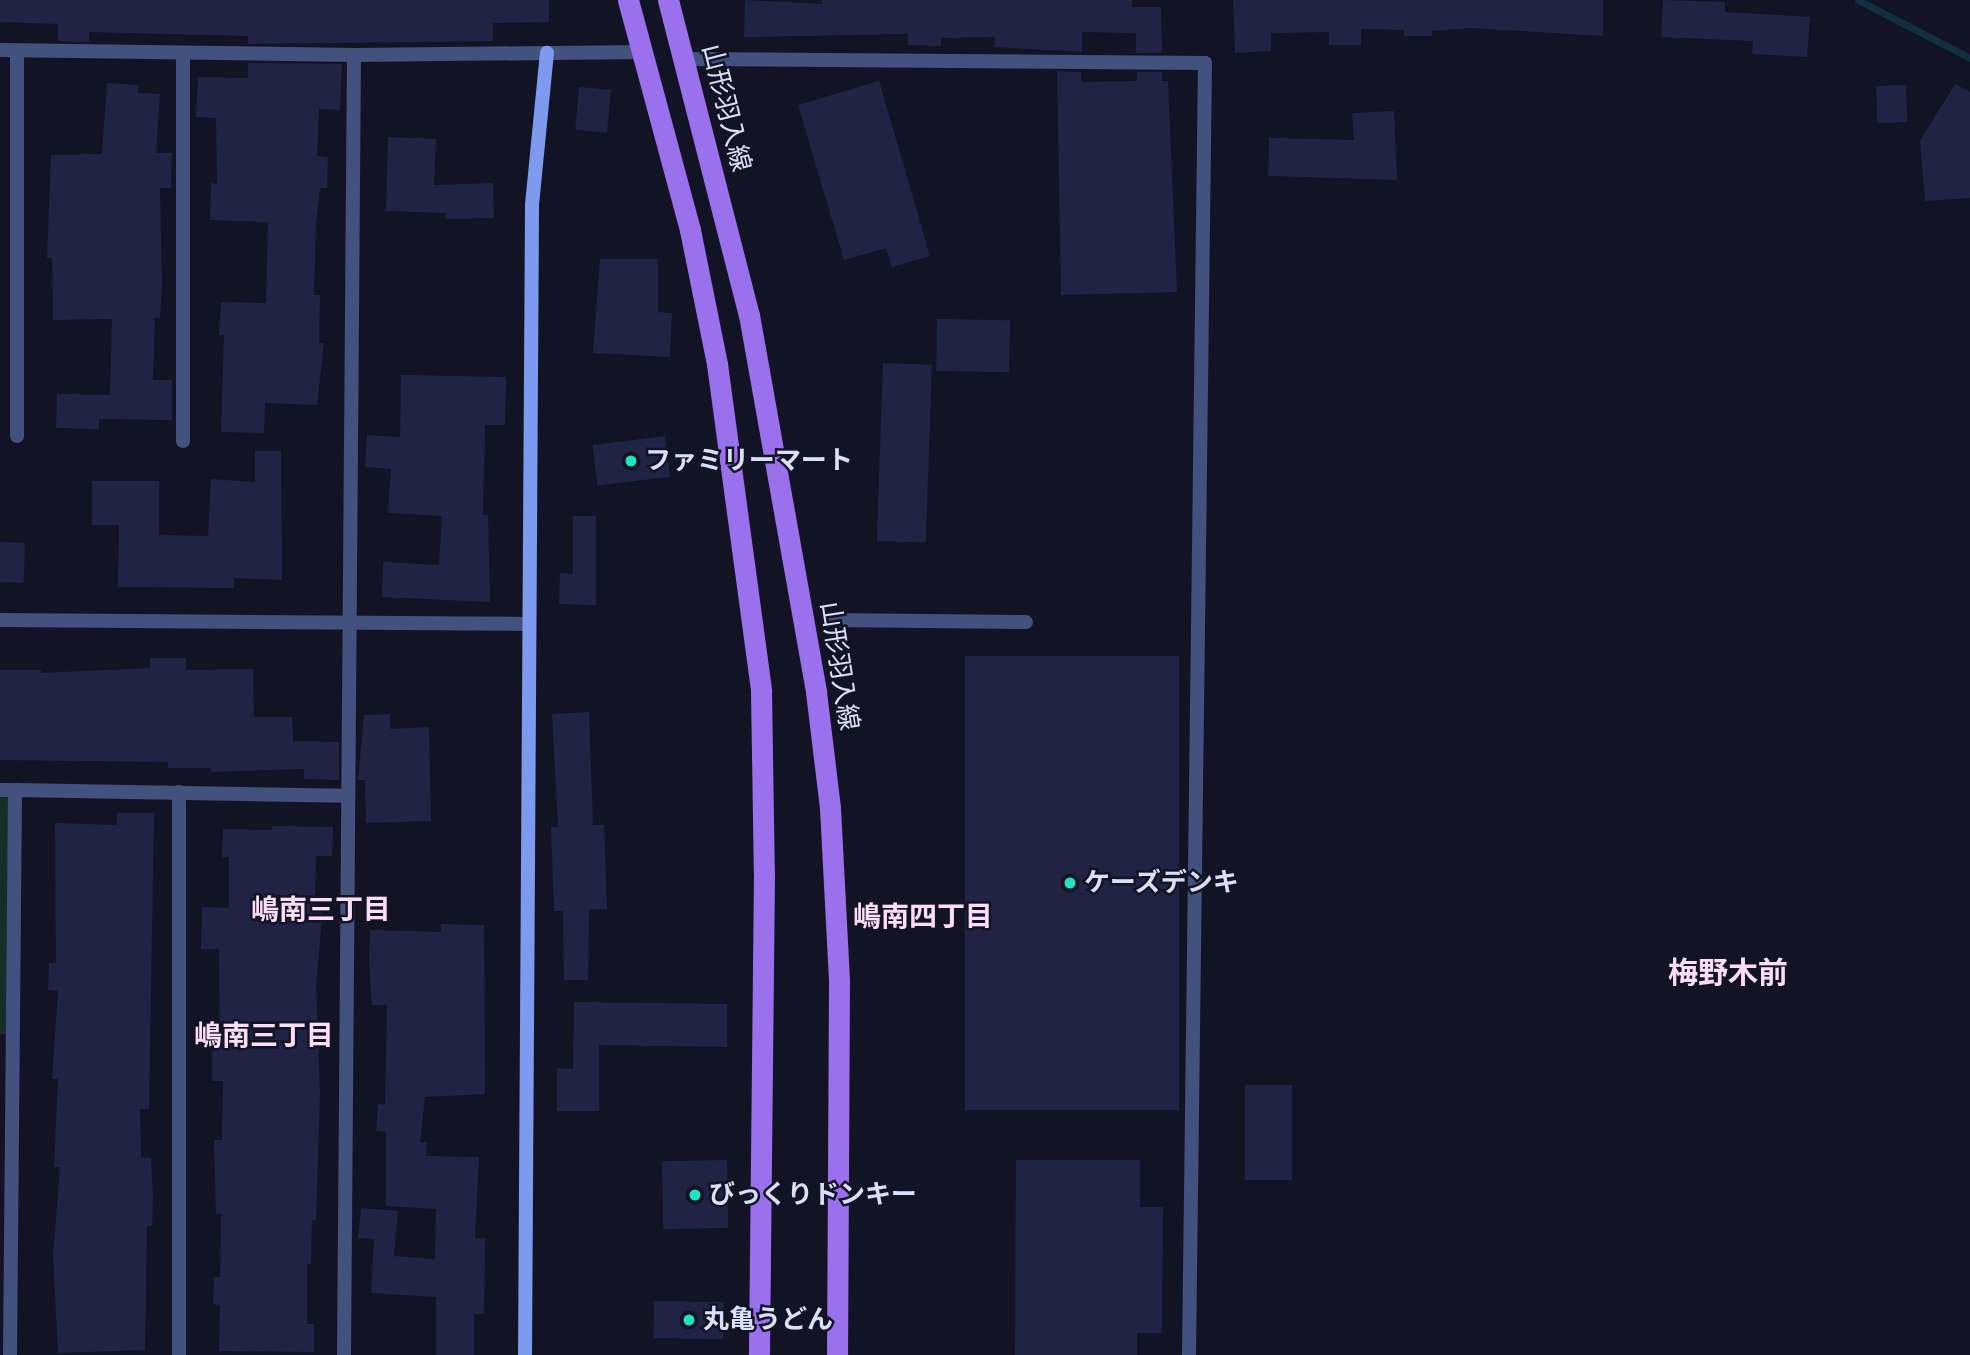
<!DOCTYPE html>
<meta charset="utf-8">
<style>
body{margin:0}
#map{position:relative;width:1970px;height:1355px;overflow:hidden;background:#121425;font-family:Karla,"Noto Sans JP",sans-serif}
div>[style]{position:absolute}
[style*='--x']{left:calc(var(--x)*1px);top:calc(var(--y)*1px);width:calc(var(--w)*1px);rotate:calc(var(--a)*1deg)}
.green>*{inset:0;background:#162e27;transform-origin:0 0}
.stream>*{height:7px;margin:-3.5px;padding:0 3.5px;transform-origin:3.5px;border-radius:3.5px;background:#112f3f}
.building>*{inset:0;background:#212344;transform-origin:0 0}
.street>*{height:14px;margin:-7px;padding:0 7px;transform-origin:7px;border-radius:7px;background:#43517e}
.secondary>*{height:14px;margin:-7px;padding:0 7px;transform-origin:7px;border-radius:7px;background:#7e9aef}
.primary>*{height:21px;margin:-10.5px;padding:0 10.5px;transform-origin:10.5px;border-radius:10.5px;background:#9b70ed}
.dots>*{width:19px;height:19px;translate:-50% -50%;box-sizing:border-box;border:4px solid #121425;border-radius:50%}
span{translate:-50% -50%;white-space:nowrap;text-align:center;line-height:1.15;-webkit-text-stroke:5px #121425;paint-order:stroke}
.street-label{font-size:26px;color:#dbe0fa}
.poi-label{font-size:26px;color:#dbe0fa;font-weight:700}
.left{translate:0 -50%;text-align:left}
.neighbourhood-label{font-size:28px;color:#fbddf8;font-weight:700}
.quarter-label{font-size:30px;color:#fbddf8;font-weight:700}
</style>
<div id="map">
<div class="green">
<div style="left:0;top:790px;width:15px;height:244px"></div>
</div>
<div class="stream">
<div style="--x:1858;--y:0;--w:126;--a:27.4"></div>
</div>
<div class="building">
<div style="clip-path:polygon(0 0,549px 0,549px 22px,493px 23px,493px 41px,248px 44px,248px 36px,89px 32px,89px 42px,58px 41px,58px 24px,0 22px)"></div>
<div style="clip-path:polygon(745px 0,822px 4px,822px 0,1132px 0,1132px 7px,1161px 7px,1162px 53px,1136px 53px,1136px 33px,1082px 32px,1082px 52px,994px 47px,995px 37px,941px 38px,941px 46px,908px 45px,908px 34px,744px 37px)"></div>
<div style="clip-path:polygon(1233px 0,1603px 0,1603px 36px,1471px 28px,1432px 31px,1432px 36px,1404px 36px,1404px 30px,1361px 29px,1361px 45px,1329px 45px,1329px 32px,1271px 33px,1271px 51px,1235px 53px)"></div>
<div style="clip-path:polygon(1663px 0,1725px 2px,1725px 12px,1810px 17px,1807px 57px,1752px 54px,1753px 41px,1661px 37px)"></div>
<div style="clip-path:polygon(248px 63px,342px 64px,340px 110px,319px 109px,317px 156px,328px 157px,327px 188px,320px 188px,316px 224px,314px 295px,320px 295px,319px 343px,324px 343px,317px 405px,265px 403px,264px 433px,221px 432px,224px 335px,219px 335px,221px 302px,266px 303px,268px 222px,210px 220px,211px 183px,217px 184px,216px 118px,196px 117px,198px 77px,248px 78px)"></div>
<div style="clip-path:polygon(1057px 71px,1081px 72px,1081px 82px,1137px 81px,1137px 72px,1162px 72px,1162px 81px,1168px 81px,1177px 292px,1061px 295px)"></div>
<div style="clip-path:polygon(879px 81px,930px 256px,892px 267px,886px 248px,844px 260px,798px 105px)"></div>
<div style="clip-path:polygon(107px 83px,138px 85px,138px 93px,160px 94px,156px 153px,172px 153px,171px 188px,160px 188px,162px 286px,160px 318px,155px 318px,153px 380px,172px 380px,172px 420px,99px 419px,99px 429px,56px 428px,57px 394px,110px 395px,112px 319px,53px 320px,52px 258px,47px 258px,51px 155px,102px 154px)"></div>
<div style="clip-path:polygon(1955px 84px,1970px 92px,1970px 198px,1925px 201px,1920px 141px)"></div>
<div style="left:1906px;top:85px;width:37px;height:30px;rotate:88deg"></div>
<div style="left:579px;top:87px;width:32px;height:43px;rotate:5deg"></div>
<div style="clip-path:polygon(1394px 111px,1397px 180px,1268px 176px,1269px 138px,1354px 140px,1352px 113px)"></div>
<div style="clip-path:polygon(388px 137px,436px 139px,434px 185px,493px 183px,494px 218px,446px 219px,446px 213px,386px 211px)"></div>
<div style="clip-path:polygon(600px 259px,658px 259px,658px 312px,672px 313px,670px 357px,593px 353px)"></div>
<div style="left:937px;top:319px;width:73px;height:52px;rotate:1deg"></div>
<div style="left:883px;top:363px;width:49px;height:178px;rotate:2deg"></div>
<div style="clip-path:polygon(401px 375px,506px 377px,505px 425px,485px 425px,483px 515px,488px 515px,490px 602px,382px 597px,383px 562px,439px 565px,442px 516px,388px 513px,391px 469px,365px 467px,367px 435px,400px 437px)"></div>
<div style="left:665px;top:436px;width:41px;height:73px;rotate:83deg"></div>
<div style="clip-path:polygon(255px 451px,281px 451px,282px 580px,234px 578px,234px 588px,118px 587px,119px 525px,92px 525px,92px 481px,159px 481px,159px 535px,208px 536px,211px 479px,255px 482px)"></div>
<div style="clip-path:polygon(573px 516px,596px 516px,596px 605px,559px 604px,560px 573px,573px 574px)"></div>
<div style="left:0;top:542px;width:25px;height:40px;rotate:2deg"></div>
<div style="left:965px;top:656px;width:214px;height:454px"></div>
<div style="clip-path:polygon(150px 658px,186px 658px,186px 670px,253px 669px,254px 717px,292px 717px,293px 741px,339px 742px,339px 780px,304px 779px,304px 769px,211px 772px,211px 768px,168px 768px,168px 762px,0 760px,0 670px,41px 670px,41px 673px,150px 668px)"></div>
<div style="clip-path:polygon(589px 712px,593px 825px,604px 825px,607px 909px,589px 910px,588px 980px,564px 980px,563px 911px,554px 911px,551px 827px,558px 827px,552px 714px)"></div>
<div style="clip-path:polygon(390px 714px,390px 729px,429px 727px,431px 821px,366px 823px,365px 780px,358px 780px,364px 715px)"></div>
<div style="clip-path:polygon(117px 813px,154px 813px,149px 1109px,140px 1109px,141px 1157px,151px 1158px,153px 1198px,152px 1226px,147px 1226px,145px 1350px,58px 1353px,53px 1256px,60px 1167px,54px 1167px,58px 1079px,52px 1079px,58px 991px,48px 990px,49px 963px,56px 963px,55px 823px,117px 825px)"></div>
<div style="clip-path:polygon(272px 826px,333px 827px,332px 856px,316px 856px,315px 907px,323px 908px,316px 985px,320px 1094px,316px 1220px,312px 1220px,311px 1264px,307px 1264px,307px 1324px,314px 1324px,314px 1352px,219px 1351px,220px 1305px,213px 1304px,214px 1277px,220px 1277px,221px 1214px,216px 1214px,214px 1140px,222px 1140px,223px 1081px,212px 1081px,212px 1050px,220px 1050px,219px 949px,201px 949px,202px 907px,229px 908px,229px 857px,222px 857px,223px 829px,272px 830px)"></div>
<div style="clip-path:polygon(441px 924px,484px 925px,485px 1094px,425px 1097px,420px 1142px,427px 1142px,426px 1156px,479px 1157px,475px 1238px,485px 1238px,484px 1314px,474px 1314px,474px 1355px,436px 1355px,436px 1297px,371px 1293px,374px 1239px,358px 1238px,361px 1208px,398px 1211px,394px 1256px,435px 1259px,436px 1209px,386px 1206px,386px 1132px,376px 1131px,378px 1104px,385px 1105px,387px 1005px,372px 1005px,369px 960px,370px 930px,441px 932px)"></div>
<div style="clip-path:polygon(574px 1002px,727px 1004px,727px 1047px,599px 1045px,599px 1111px,557px 1111px,557px 1068px,573px 1069px)"></div>
<div style="left:1245px;top:1085px;width:47px;height:95px"></div>
<div style="left:727px;top:1160px;width:68px;height:65px;rotate:89deg"></div>
<div style="clip-path:polygon(1016px 1160px,1140px 1160px,1140px 1207px,1163px 1207px,1162px 1333px,1137px 1333px,1137px 1355px,1015px 1355px)"></div>
<div style="left:654px;top:1301px;width:70px;height:37px;rotate:1deg"></div>
</div>
<div class="street">
<div style="--x:0;--y:50;--w:354;--a:0.8"></div>
<div style="--x:354;--y:55;--w:289;--a:-0.6"></div>
<div style="--x:17;--y:50;--w:386;--a:90"></div>
<div style="--x:183;--y:54;--w:387;--a:90"></div>
<div style="--x:685;--y:59;--w:520;--a:0.44"></div>
<div style="--x:1205;--y:63;--w:1292;--a:90.71"></div>
<div style="--x:0;--y:620;--w:528;--a:0.43"></div>
<div style="--x:830;--y:620;--w:196;--a:0.6"></div>
<div style="--x:0;--y:790;--w:15;--a:0"></div>
<div style="--x:10;--y:1355;--w:565;--a:-89.49"></div>
<div style="--x:15;--y:790;--w:331;--a:1"></div>
<div style="--x:179;--y:1355;--w:563;--a:-90"></div>
<div style="--x:344;--y:1355;--w:1300;--a:-89.56"></div>
</div>
<div class="secondary">
<div style="--x:525;--y:1355;--w:1150;--a:-89.65"></div>
<div style="--x:532;--y:205;--w:153;--a:-84.4"></div>
</div>
<div class="primary">
<div style="--x:628;--y:0;--w:238;--a:74.9"></div>
<div style="--x:690;--y:230;--w:137;--a:78.6"></div>
<div style="--x:717;--y:364;--w:330;--a:82.3"></div>
<div style="--x:761;--y:691;--w:182;--a:89.1"></div>
<div style="--x:764;--y:873;--w:482;--a:90.6"></div>
<div style="--x:668;--y:0;--w:325;--a:75.6"></div>
<div style="--x:749;--y:315;--w:383;--a:79.9"></div>
<div style="--x:816;--y:692;--w:117;--a:83.1"></div>
<div style="--x:830;--y:808;--w:174;--a:87"></div>
<div style="--x:839;--y:982;--w:373;--a:90.3"></div>
</div>
<div class="dots">
<div style="left:631px;top:461px;background:#1fe3c0"></div>
<div style="left:1070px;top:883px;background:#1fe3c0"></div>
<div style="left:695px;top:1195px;background:#1fe3c0"></div>
<div style="left:689px;top:1320px;background:#1fe3c0"></div>
</div>
<div class="street-label">
<span style="left:726px;top:108px;rotate:76deg">山形羽入線</span>
<span style="left:839px;top:666px;rotate:81deg">山形羽入線</span>
</div>
<div class="poi-label">
<span class="left" style="left:645px;top:461px">ファミリーマート</span>
<span class="left" style="left:1084px;top:883px">ケーズデンキ</span>
<span class="left" style="left:709px;top:1195px">びっくりドンキー</span>
<span class="left" style="left:703px;top:1320px">丸亀うどん</span>
</div>
<div class="neighbourhood-label">
<span style="left:321px;top:910px">嶋南三丁目</span>
<span style="left:923px;top:917px">嶋南四丁目</span>
<span style="left:264px;top:1036px">嶋南三丁目</span>
</div>
<div class="quarter-label">
<span style="left:1728px;top:973px">梅野木前</span>
</div>
</div>
